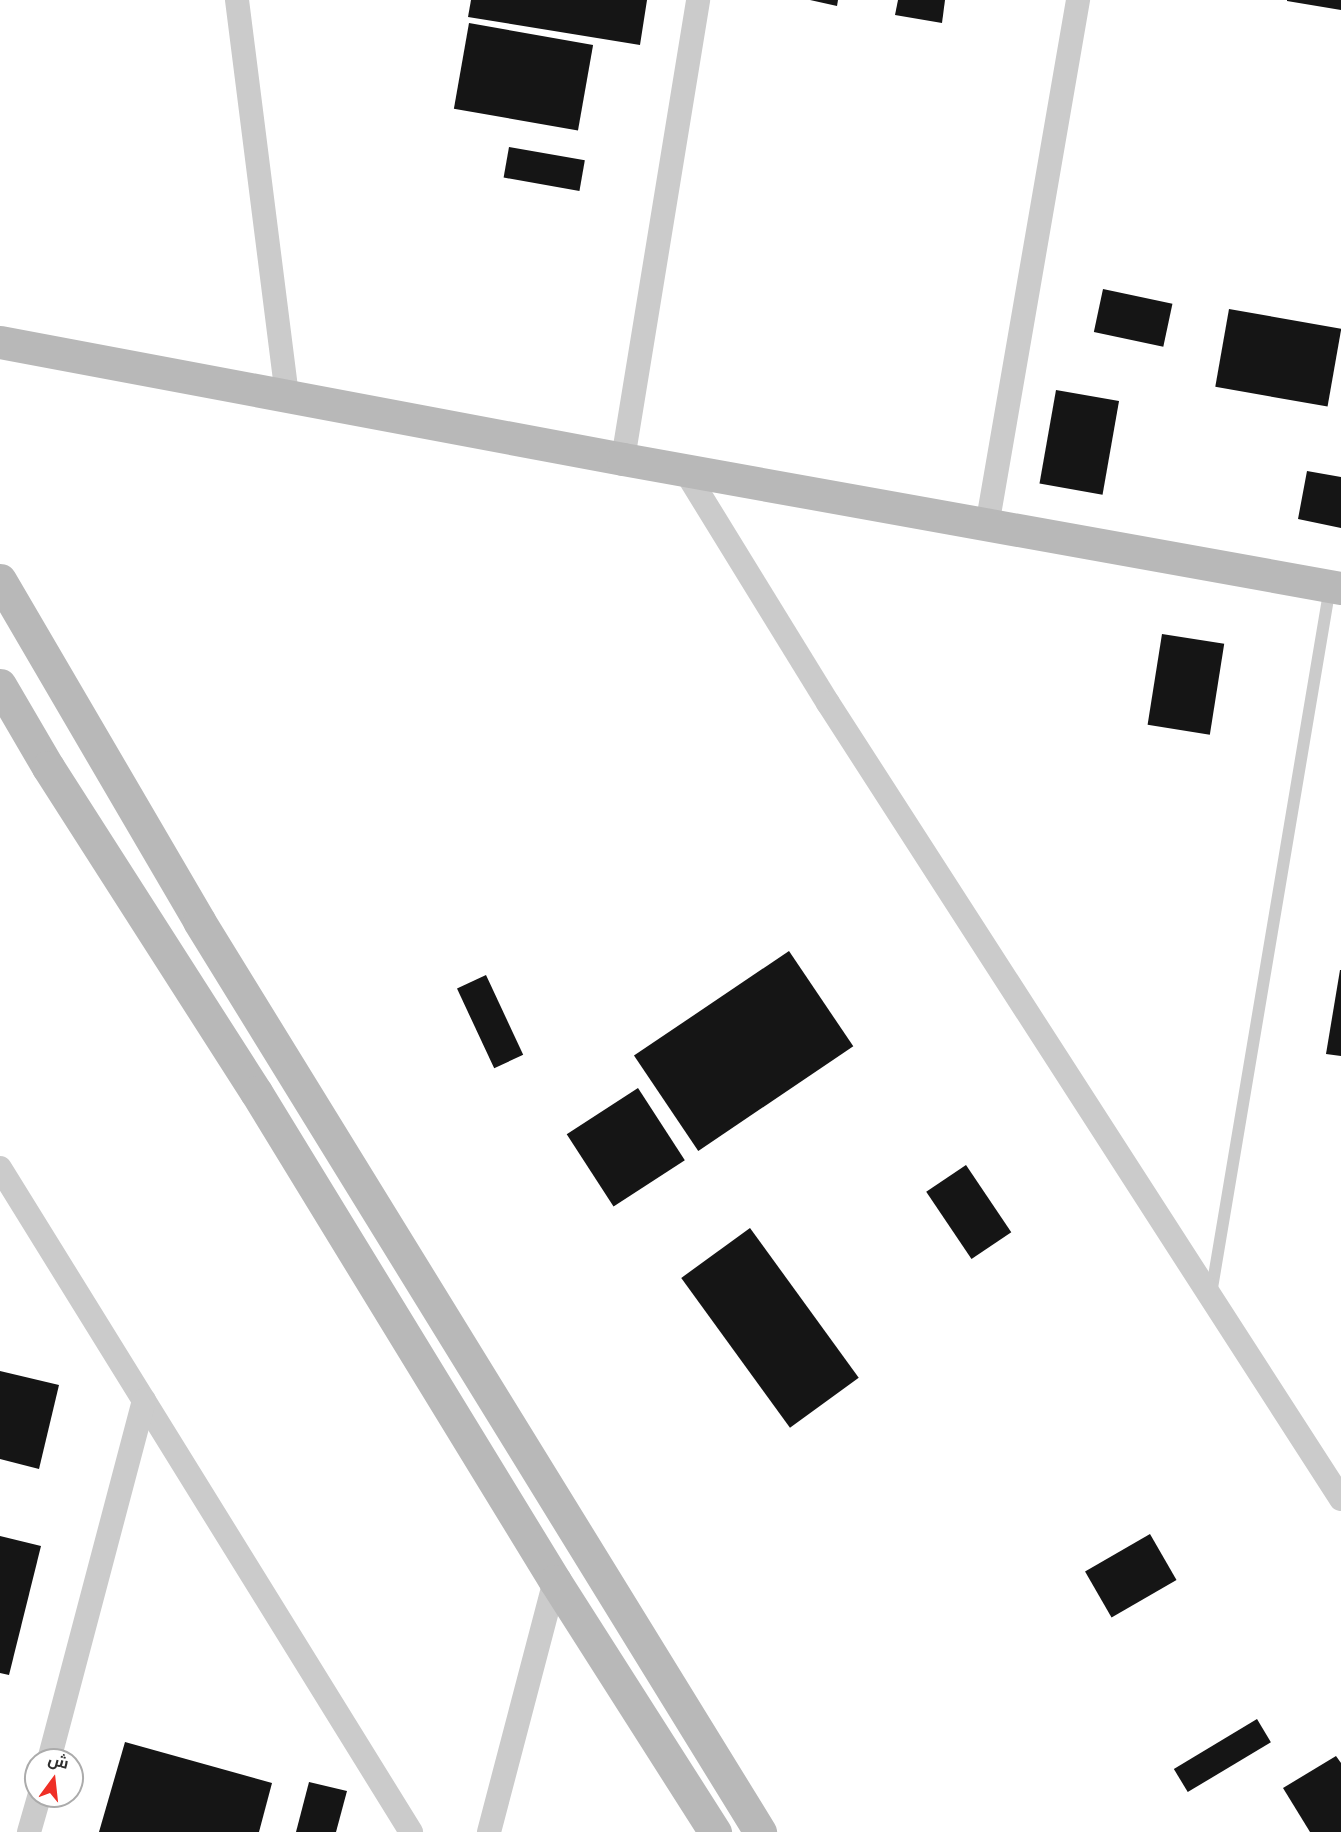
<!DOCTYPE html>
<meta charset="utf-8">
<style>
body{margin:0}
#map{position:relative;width:1341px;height:1832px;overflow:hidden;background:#fff;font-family:Overpass,Cairo,sans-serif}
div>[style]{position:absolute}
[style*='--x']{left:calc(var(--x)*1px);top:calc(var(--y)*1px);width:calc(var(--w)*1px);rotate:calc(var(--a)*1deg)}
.building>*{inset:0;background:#151515;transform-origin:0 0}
.lane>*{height:12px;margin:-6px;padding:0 6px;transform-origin:6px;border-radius:6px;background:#cbcbcb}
.street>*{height:24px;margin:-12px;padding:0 12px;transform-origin:12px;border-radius:12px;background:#cbcbcb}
.secondary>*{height:33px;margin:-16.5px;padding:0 16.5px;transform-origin:16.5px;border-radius:16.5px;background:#b8b8b8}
span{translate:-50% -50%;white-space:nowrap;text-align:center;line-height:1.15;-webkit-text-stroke:6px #fff;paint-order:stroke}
.north{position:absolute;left:24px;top:1748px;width:60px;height:60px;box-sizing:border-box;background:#fff;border:2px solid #ababab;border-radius:50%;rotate:15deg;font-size:16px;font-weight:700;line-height:24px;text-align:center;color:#2e2e2e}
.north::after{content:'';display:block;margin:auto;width:21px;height:27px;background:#ef2f26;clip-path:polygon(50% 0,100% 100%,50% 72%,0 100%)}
</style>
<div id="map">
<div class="building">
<div style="clip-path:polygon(471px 0,647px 0,640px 45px,468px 17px)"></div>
<div style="clip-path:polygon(810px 0,838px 0,837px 6px)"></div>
<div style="clip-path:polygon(898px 0,945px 0,942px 23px,895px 15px)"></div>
<div style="clip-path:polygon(1341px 0,1341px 10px,1287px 1px,1287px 0)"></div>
<div style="left:469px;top:23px;width:126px;height:87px;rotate:10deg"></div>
<div style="left:509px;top:147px;width:77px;height:31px;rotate:10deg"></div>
<div style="left:1103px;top:289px;width:71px;height:44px;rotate:12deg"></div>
<div style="left:1229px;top:309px;width:114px;height:79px;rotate:10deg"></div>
<div style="left:1056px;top:390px;width:64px;height:95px;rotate:10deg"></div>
<div style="clip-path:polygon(1307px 471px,1341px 477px,1341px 528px,1298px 519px)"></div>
<div style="left:1162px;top:634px;width:63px;height:92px;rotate:9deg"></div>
<div style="left:789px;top:951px;width:115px;height:187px;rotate:56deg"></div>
<div style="clip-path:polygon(1340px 970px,1341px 970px,1341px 1056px,1326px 1054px)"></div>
<div style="left:486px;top:975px;width:88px;height:32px;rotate:65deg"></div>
<div style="left:638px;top:1088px;width:86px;height:85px;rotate:57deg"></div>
<div style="left:966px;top:1165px;width:81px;height:48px;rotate:56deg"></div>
<div style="left:750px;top:1228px;width:185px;height:85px;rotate:54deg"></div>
<div style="clip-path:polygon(0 1371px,59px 1385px,39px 1469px,0 1459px)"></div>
<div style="left:1150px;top:1534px;width:53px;height:75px;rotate:60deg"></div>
<div style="clip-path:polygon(0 1536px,41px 1546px,9px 1675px,0 1673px)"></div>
<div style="left:1257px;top:1719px;width:27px;height:97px;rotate:59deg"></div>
<div style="clip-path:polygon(125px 1742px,272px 1783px,259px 1832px,99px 1832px)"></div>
<div style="clip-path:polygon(1336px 1756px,1341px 1763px,1341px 1832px,1310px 1832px,1283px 1788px)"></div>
<div style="clip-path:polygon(309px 1782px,347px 1791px,336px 1832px,296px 1832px)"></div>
</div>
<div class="lane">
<div style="--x:1211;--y:1294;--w:717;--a:-80.45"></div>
</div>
<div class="street">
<div style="--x:237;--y:0;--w:398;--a:82.8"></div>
<div style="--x:623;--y:459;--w:465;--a:-80.7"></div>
<div style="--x:684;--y:469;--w:275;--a:58.4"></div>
<div style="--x:828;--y:703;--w:947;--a:57.2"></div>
<div style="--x:987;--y:526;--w:534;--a:-80.18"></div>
<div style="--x:0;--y:1168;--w:781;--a:58.24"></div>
<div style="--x:49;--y:1760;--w:372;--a:-75.2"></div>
<div style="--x:29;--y:1832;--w:37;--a:-74"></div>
<div style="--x:489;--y:1832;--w:260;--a:-75.3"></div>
</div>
<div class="secondary">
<div style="--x:0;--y:342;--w:634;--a:10.64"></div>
<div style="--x:623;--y:459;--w:729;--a:10.19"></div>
<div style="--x:0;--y:580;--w:395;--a:59.7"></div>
<div style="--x:199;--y:921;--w:1070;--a:58.37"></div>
<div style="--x:0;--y:685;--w:95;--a:59.7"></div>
<div style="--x:48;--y:767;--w:386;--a:57.4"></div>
<div style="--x:256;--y:1092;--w:573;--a:58.56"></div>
<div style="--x:555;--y:1581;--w:298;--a:57.5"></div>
</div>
<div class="north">ش</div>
</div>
